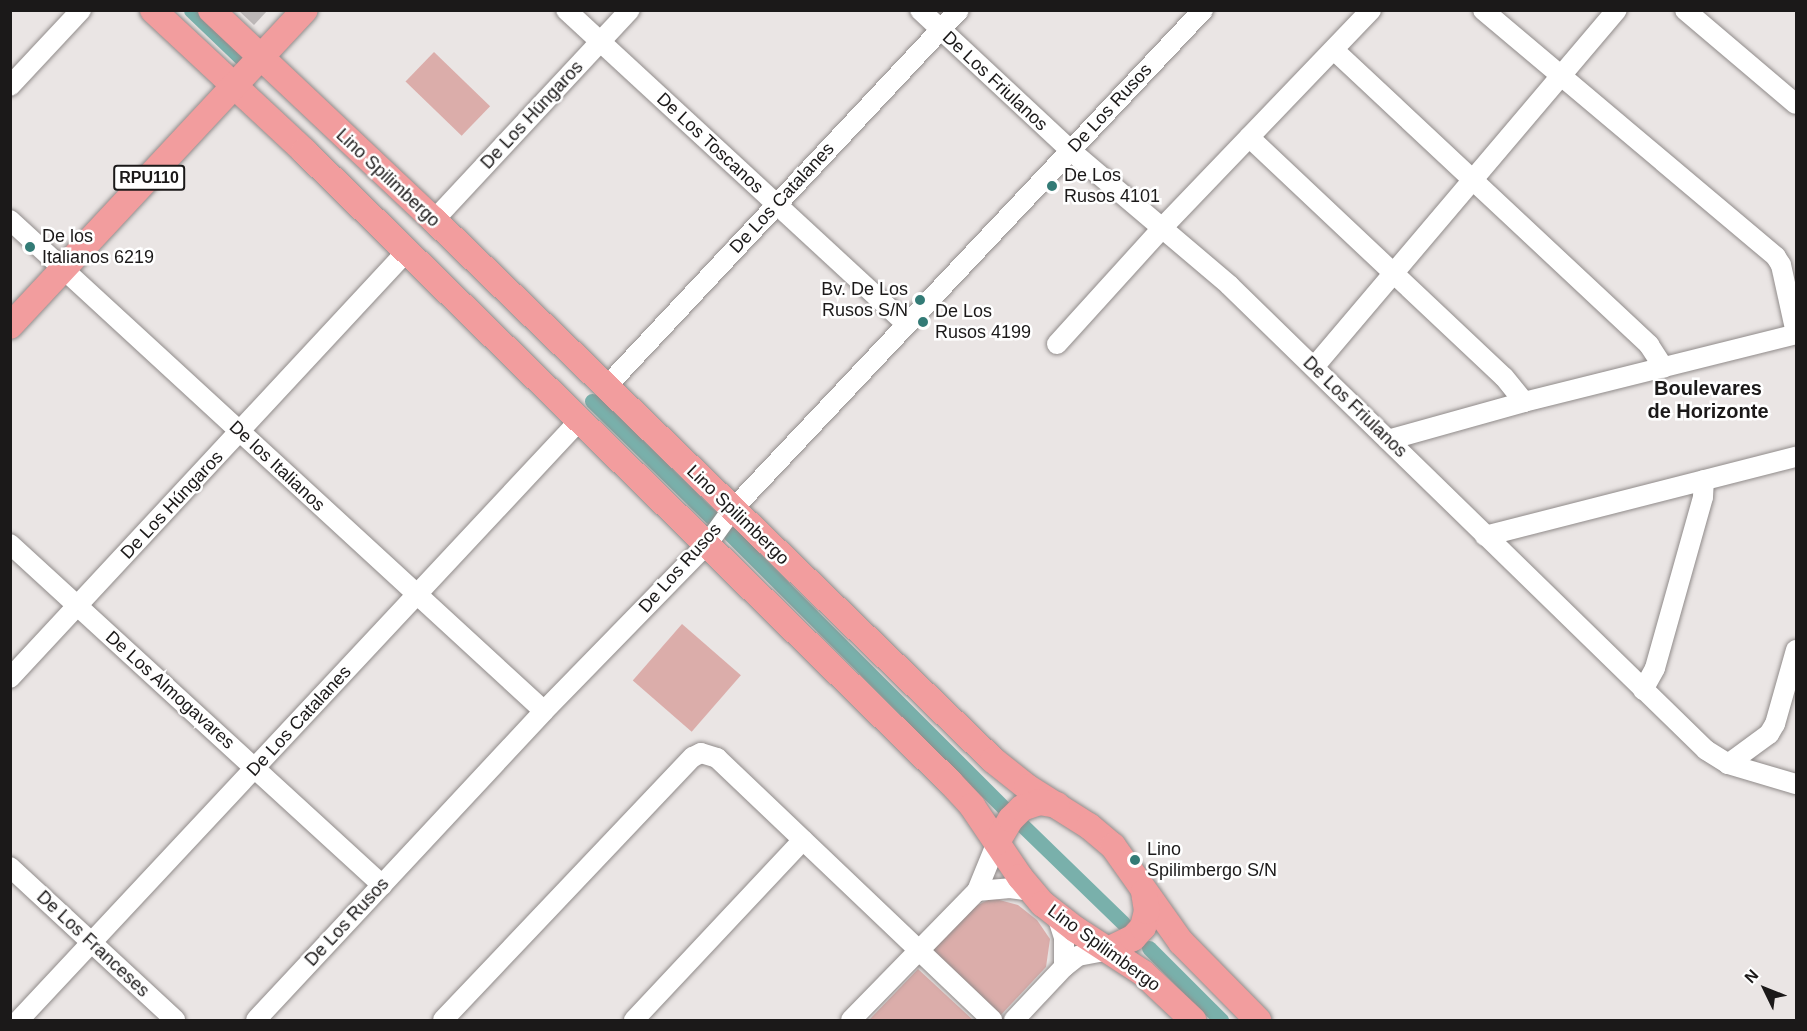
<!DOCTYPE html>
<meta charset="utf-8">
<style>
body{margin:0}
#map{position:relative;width:1807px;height:1031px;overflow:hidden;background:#eae5e4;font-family:Helvetica,sans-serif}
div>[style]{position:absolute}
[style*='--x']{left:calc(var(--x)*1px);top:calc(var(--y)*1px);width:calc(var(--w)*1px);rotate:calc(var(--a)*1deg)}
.green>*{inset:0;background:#dbadaa;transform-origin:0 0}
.canal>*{height:15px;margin:-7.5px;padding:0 7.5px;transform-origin:7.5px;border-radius:7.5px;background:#79b0ab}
.building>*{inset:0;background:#bcb7b7}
.roads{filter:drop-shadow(0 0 2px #908b8a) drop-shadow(0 0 2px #908b8a)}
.minor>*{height:20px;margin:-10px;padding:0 10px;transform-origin:10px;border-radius:10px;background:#fff}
.major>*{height:26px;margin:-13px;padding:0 13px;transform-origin:13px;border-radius:13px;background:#f29d9e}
.dots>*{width:16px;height:16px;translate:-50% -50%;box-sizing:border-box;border:3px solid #fff;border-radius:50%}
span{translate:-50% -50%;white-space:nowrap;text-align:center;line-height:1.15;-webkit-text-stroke:5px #fff;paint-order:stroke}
.shield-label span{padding:2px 4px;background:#fff;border:2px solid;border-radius:4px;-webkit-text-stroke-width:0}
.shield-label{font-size:16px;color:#1b1919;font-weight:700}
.street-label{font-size:18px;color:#1b1919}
.poi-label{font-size:18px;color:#1b1919}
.left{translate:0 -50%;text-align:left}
.right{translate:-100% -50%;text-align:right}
.neighbourhood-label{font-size:20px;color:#1b1919;font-weight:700}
.frame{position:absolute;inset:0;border:12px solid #1b1919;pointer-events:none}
.north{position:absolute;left:1735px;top:959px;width:60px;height:60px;-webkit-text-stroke:4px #fff;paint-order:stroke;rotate:313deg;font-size:16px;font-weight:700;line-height:24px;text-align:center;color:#1b1919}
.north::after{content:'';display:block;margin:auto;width:21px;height:27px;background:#1b1919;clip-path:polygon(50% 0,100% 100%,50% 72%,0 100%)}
</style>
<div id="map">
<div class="green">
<div style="left:434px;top:52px;width:78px;height:41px;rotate:44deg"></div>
<div style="left:682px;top:624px;width:78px;height:75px;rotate:41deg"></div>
<div style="clip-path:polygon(992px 898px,1018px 905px,1037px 920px,1050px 939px,1046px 967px,999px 1017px,931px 951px,976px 906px)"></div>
<div style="clip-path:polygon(918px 969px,973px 1020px,869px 1020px)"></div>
</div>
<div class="canal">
<div style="--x:191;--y:10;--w:68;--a:43.8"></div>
<div style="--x:592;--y:401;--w:166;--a:44.3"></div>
<div style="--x:730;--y:534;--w:386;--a:45"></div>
<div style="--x:1021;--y:824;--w:142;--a:44.1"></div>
<div style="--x:1149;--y:948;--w:102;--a:45"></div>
</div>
<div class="building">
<div style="clip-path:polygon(238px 10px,268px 10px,254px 25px)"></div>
</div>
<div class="roads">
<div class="minor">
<div style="--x:566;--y:10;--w:463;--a:42.7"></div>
<div style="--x:920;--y:10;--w:205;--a:43"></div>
<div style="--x:1070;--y:150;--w:209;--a:40.3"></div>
<div style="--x:1229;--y:285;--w:666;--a:44.27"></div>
<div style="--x:1706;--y:750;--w:26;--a:32"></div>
<div style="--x:1728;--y:764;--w:71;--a:16.4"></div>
<div style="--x:1483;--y:10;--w:383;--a:40.1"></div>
<div style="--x:1776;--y:257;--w:9;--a:58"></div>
<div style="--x:1781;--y:265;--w:70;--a:77.6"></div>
<div style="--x:1685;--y:10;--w:145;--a:40.3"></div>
<div style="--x:1334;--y:50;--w:432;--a:43.1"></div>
<div style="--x:1649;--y:345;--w:27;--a:57"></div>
<div style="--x:10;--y:86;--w:104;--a:-46.9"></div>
<div style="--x:1249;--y:137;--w:350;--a:43.3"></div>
<div style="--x:1504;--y:377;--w:32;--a:51"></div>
<div style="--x:10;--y:220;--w:725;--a:42.6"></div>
<div style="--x:434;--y:220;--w:287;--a:-47"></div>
<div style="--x:1057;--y:344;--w:156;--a:-47.8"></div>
<div style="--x:1162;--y:228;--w:302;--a:-46.2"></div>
<div style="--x:1314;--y:367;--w:468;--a:-49.7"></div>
<div style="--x:606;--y:387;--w:516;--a:-46.88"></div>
<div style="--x:1388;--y:440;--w:141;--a:-15.6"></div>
<div style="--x:1524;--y:402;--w:280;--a:-14"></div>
<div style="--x:1485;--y:536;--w:321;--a:-14.3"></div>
<div style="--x:10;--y:544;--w:505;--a:42.51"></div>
<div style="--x:10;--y:678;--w:582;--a:-47.09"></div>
<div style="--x:1643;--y:690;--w:25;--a:-61"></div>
<div style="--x:1655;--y:668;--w:178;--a:-74.3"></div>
<div style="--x:1703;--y:497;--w:17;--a:-87"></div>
<div style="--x:1728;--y:764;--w:51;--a:-36.2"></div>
<div style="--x:1769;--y:734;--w:12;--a:-59"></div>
<div style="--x:1775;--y:724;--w:77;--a:-74.2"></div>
<div style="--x:997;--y:842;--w:53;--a:112.2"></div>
<div style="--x:977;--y:891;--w:33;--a:-5"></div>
<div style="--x:1010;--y:888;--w:21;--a:8"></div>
<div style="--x:10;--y:867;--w:225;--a:42.8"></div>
<div style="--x:1057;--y:916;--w:22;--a:72"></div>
<div style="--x:1064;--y:937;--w:30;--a:90"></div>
<div style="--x:1064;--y:967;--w:18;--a:-38"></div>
<div style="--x:1078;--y:956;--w:31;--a:-11"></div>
<div style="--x:19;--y:1020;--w:820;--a:-46.93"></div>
<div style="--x:256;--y:1020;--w:422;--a:-47"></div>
<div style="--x:544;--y:711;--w:235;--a:-45.7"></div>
<div style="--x:708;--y:543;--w:41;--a:-54"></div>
<div style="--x:732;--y:510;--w:687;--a:-46.71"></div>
<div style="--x:443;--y:1020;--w:363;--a:-46.5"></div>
<div style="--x:693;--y:757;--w:9;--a:-27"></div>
<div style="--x:701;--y:753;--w:17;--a:17"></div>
<div style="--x:717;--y:758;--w:380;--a:43.6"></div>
<div style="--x:634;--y:1020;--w:247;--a:-46.8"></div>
<div style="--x:851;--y:1020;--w:180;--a:-45.7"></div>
<div style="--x:1014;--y:1020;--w:73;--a:-46.7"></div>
</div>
<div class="major">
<div style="--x:153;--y:10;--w:207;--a:43"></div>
<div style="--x:304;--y:151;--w:903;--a:44.33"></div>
<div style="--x:950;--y:782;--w:33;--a:47"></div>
<div style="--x:972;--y:806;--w:86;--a:55.9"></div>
<div style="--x:1020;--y:877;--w:35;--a:50"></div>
<div style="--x:1043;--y:904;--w:41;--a:38"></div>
<div style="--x:1075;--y:929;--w:81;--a:32.9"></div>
<div style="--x:1143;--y:973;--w:69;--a:43.2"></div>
<div style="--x:211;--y:10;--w:306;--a:43.3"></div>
<div style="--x:434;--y:220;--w:777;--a:44.01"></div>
<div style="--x:993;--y:760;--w:43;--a:38.5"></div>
<div style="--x:1027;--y:787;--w:73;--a:32.2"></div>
<div style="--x:1089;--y:826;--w:31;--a:40"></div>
<div style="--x:1113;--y:846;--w:118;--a:54.7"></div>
<div style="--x:1181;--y:942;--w:110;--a:45.4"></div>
<div style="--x:10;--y:326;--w:432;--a:-47"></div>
<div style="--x:997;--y:842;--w:27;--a:-59"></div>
<div style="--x:1011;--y:819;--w:16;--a:-45"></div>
<div style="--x:1022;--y:808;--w:18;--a:-19"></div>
<div style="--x:1039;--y:802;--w:18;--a:9"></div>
<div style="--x:1108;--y:950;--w:28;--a:-26"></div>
<div style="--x:1133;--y:938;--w:15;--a:-48"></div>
<div style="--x:1143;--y:927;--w:16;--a:-76"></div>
<div style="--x:1147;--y:911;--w:19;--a:-99"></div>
</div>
</div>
<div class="dots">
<div style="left:1052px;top:186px;background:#337b76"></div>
<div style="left:30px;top:247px;background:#337b76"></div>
<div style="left:920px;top:300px;background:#337b76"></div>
<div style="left:923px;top:322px;background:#337b76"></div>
<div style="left:1135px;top:860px;background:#337b76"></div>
</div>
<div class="shield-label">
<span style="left:149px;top:178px">RPU110</span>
</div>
<div class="street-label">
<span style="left:995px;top:81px;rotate:43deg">De Los Friulanos</span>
<span style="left:1110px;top:108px;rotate:-47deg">De Los Rusos</span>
<span style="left:532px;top:115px;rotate:-47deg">De Los Húngaros</span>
<span style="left:710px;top:143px;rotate:43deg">De Los Toscanos</span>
<span style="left:388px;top:178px;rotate:43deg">Lino Spilimbergo</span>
<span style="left:782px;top:198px;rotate:-47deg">De Los Catalanes</span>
<span style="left:1355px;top:407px;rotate:44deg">De Los Friulanos</span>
<span style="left:277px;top:466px;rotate:43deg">De los Italianos</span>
<span style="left:172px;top:505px;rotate:-47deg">De Los Húngaros</span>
<span style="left:738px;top:515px;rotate:44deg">Lino Spilimbergo</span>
<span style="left:680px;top:568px;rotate:-48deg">De Los Rusos</span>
<span style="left:170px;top:690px;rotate:42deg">De Los Almogavares</span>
<span style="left:299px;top:721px;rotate:-47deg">De Los Catalanes</span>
<span style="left:347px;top:922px;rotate:-47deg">De Los Rusos</span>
<span style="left:93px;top:944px;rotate:43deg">De Los Franceses</span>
<span style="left:1104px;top:948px;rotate:36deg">Lino Spilimbergo</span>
</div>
<div class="poi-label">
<span class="left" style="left:1064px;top:186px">De Los<br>Rusos 4101</span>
<span class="left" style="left:42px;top:247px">De los<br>Italianos 6219</span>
<span class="right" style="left:908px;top:300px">Bv. De Los<br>Rusos S/N</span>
<span class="left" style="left:935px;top:322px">De Los<br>Rusos 4199</span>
<span class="left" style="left:1147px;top:860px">Lino<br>Spilimbergo S/N</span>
</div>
<div class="neighbourhood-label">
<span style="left:1708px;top:400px">Boulevares<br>de Horizonte</span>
</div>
<div class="frame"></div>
<div class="north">N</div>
</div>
